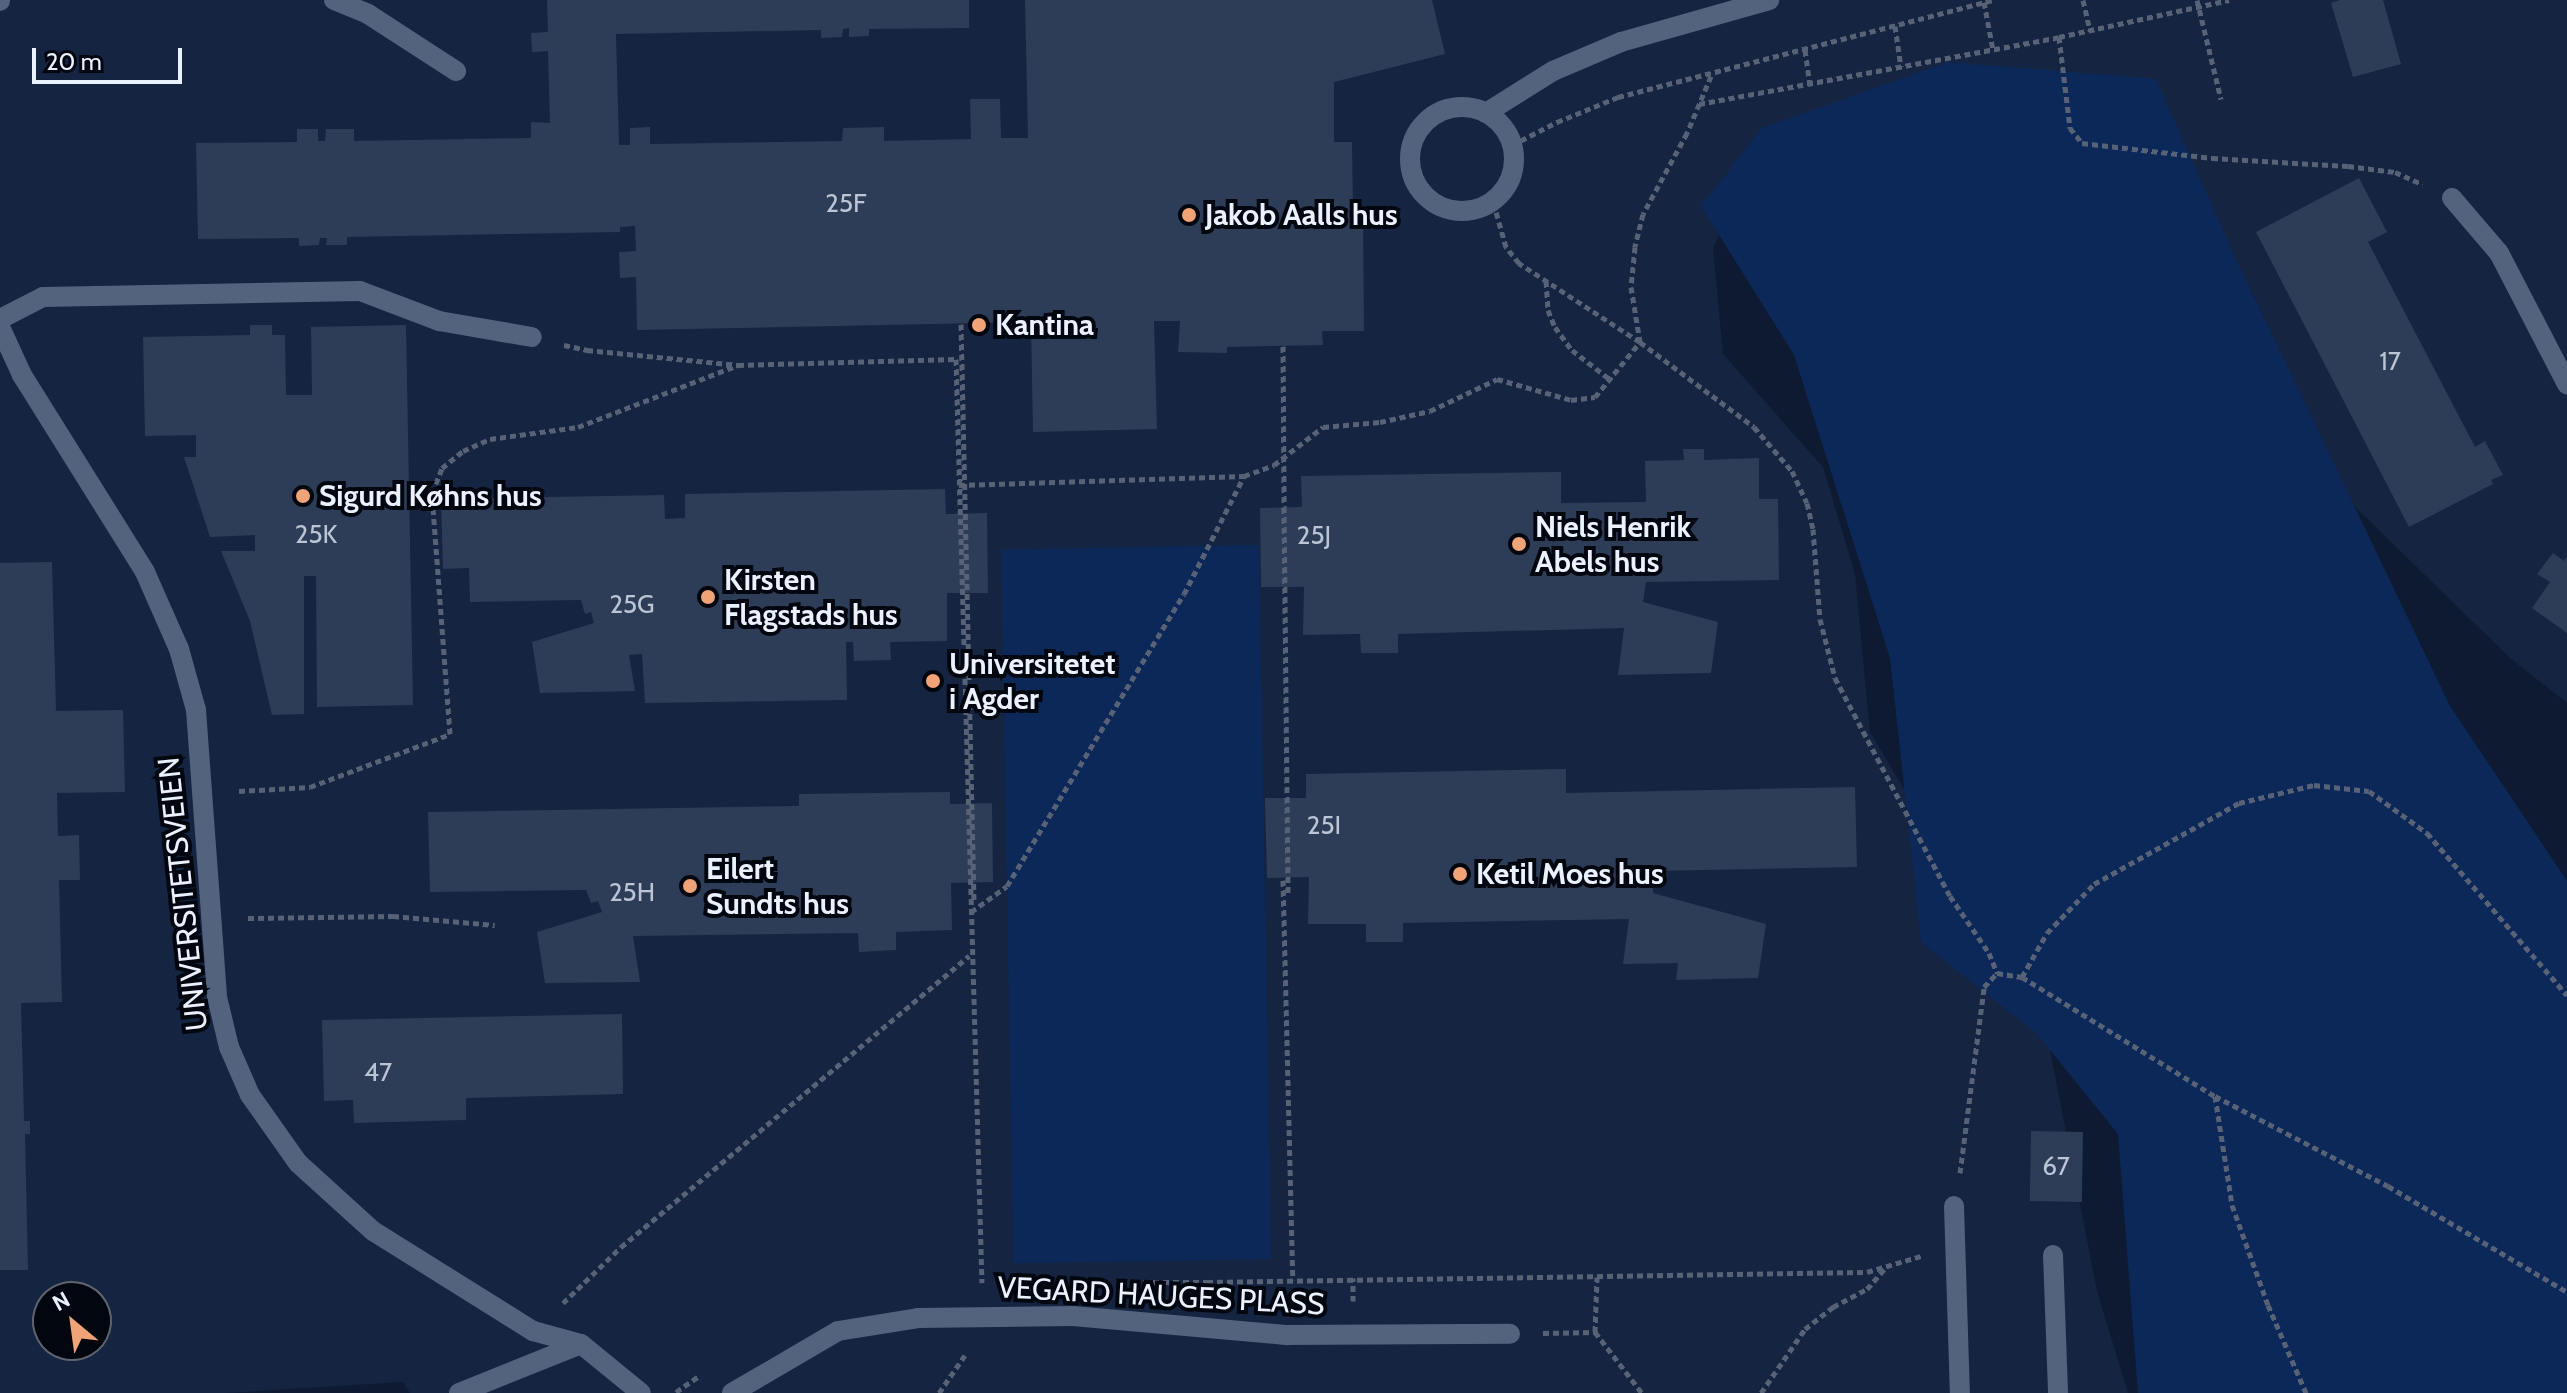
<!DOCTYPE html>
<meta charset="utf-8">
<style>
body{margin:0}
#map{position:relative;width:2567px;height:1393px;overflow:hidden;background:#0d1a31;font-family:Cabin,sans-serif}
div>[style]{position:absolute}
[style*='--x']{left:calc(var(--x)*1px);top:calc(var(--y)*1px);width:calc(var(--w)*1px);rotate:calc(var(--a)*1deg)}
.built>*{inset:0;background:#142441}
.green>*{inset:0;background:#0c2858;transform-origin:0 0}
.building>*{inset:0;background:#2e3d57;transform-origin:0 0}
.path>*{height:5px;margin-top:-2.5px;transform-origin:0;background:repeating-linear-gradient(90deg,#576276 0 6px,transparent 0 10px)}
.lane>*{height:20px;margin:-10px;padding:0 10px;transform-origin:10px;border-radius:10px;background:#53637d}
.lane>.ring{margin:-10px;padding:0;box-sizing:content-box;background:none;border:20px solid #53637d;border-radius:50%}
.street>*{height:20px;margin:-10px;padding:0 10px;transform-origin:10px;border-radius:10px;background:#53637d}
.path-bridge>*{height:5px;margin-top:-2.5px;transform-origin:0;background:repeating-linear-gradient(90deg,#576276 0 6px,transparent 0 10px)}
.dots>*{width:22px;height:22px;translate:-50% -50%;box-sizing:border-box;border:4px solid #02060f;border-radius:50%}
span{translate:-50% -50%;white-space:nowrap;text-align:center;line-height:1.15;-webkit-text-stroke:8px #02060f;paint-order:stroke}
.number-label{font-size:26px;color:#bbc5d5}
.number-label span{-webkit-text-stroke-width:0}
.poi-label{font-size:30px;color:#eaf2ff;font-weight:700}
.left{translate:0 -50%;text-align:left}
.street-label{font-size:30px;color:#eaf2ff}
.north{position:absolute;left:32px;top:1281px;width:80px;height:80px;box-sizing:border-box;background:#02060f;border:2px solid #5f646f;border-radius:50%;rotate:331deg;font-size:22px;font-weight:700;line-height:32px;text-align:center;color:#eaf2ff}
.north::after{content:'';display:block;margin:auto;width:28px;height:36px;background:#efa377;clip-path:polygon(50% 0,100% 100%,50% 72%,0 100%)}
.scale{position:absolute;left:32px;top:48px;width:150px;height:36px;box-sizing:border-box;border:4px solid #eaf2ff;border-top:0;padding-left:10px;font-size:24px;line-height:28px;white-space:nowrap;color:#eaf2ff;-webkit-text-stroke:6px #02060f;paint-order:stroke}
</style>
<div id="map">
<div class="built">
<div style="clip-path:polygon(evenodd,0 0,2567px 0,2567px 703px,2510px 658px,2350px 502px,2252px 292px,2126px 158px,1771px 137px,1713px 248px,1723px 354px,1823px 467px,1855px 574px,1870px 732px,2045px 1024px,2097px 1291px,2128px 1393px,410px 1393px,403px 1382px,226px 1393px,0 1393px,0 0,48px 1297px,96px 1297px,96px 1345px,48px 1345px,48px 1297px)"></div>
</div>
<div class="green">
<div style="clip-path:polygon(1948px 62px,2156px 79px,2236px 259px,2450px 706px,2567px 881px,2567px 1393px,2138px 1393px,2118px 1134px,2037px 1034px,1921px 942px,1890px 658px,1794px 355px,1701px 206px,1762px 128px)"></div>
<div style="left:1259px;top:545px;width:714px;height:258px;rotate:89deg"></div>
</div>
<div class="building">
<div style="clip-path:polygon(547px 0,969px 0,969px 28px,869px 29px,869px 36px,849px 37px,849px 28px,843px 29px,842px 37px,821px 38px,821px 30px,616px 34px,619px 145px,630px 145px,630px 128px,650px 127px,650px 144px,842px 141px,843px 128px,884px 127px,884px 141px,971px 139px,970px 99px,1000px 99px,1001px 138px,1028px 138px,1025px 0,1432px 0,1445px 54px,1334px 82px,1334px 142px,1352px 142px,1353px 211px,1349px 211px,1350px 219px,1363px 218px,1364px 331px,1322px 331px,1323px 345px,1227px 347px,1227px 353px,1178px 352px,1180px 321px,1154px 321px,1157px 429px,1033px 432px,1031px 322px,637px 330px,636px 277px,620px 278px,619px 252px,636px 251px,635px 226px,620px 227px,620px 232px,347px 237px,347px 245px,326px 245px,327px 238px,320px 238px,319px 245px,299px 246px,299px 238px,198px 239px,196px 143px,297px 142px,297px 129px,318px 129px,318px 141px,325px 141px,326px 129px,354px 129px,354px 141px,531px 138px,531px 122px,550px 123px,548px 51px,532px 52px,531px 33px,548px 32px)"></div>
<div style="clip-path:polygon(2340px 0,2383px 0,2401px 64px,2353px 77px,2331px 3px)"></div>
<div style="clip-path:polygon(2359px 178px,2387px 232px,2368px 242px,2475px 447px,2485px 441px,2503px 475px,2491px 480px,2493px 484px,2409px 527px,2256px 232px)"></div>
<div style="clip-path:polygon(250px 325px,272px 325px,272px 335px,285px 335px,286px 395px,312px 395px,311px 327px,406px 325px,413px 705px,317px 707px,316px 576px,304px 576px,304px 714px,272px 715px,250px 621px,221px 551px,255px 551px,255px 535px,210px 537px,184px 457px,196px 457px,196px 435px,145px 436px,143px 337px,250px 335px)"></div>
<div style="clip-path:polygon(1683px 449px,1704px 449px,1704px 460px,1759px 458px,1759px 499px,1778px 499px,1779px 580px,1646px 582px,1643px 602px,1718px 622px,1711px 673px,1618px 675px,1624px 628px,1398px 634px,1398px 653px,1361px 653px,1360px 634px,1303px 635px,1304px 587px,1261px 587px,1260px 508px,1302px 507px,1301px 476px,1561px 472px,1561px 503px,1646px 502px,1645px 461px,1684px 460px)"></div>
<div style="clip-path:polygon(945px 489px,946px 514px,987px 513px,988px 593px,947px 593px,947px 641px,890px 642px,891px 660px,854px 661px,853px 642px,846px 642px,847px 700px,645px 703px,642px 654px,629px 655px,635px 691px,540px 693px,532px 642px,594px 623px,591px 612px,585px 614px,581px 600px,470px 602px,469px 568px,443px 569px,441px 499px,664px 495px,665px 519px,685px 518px,685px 494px)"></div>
<div style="clip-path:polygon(2553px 553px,2564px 561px,2567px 556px,2567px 633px,2532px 608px,2550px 582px,2537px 574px)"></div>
<div style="clip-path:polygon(52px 562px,56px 711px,123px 710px,125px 792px,57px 793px,58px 836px,79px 835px,80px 880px,59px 880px,62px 1002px,21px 1003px,24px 1121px,30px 1121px,30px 1134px,25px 1134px,28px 1270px,0 1270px,0 563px)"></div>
<div style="clip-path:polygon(1566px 769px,1566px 793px,1855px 787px,1857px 867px,1653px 871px,1653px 893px,1766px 924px,1758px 978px,1676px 980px,1678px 963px,1623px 964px,1629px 919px,1403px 923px,1403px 942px,1366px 942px,1366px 924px,1308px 924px,1309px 877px,1267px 878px,1265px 798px,1306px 798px,1306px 774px)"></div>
<div style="clip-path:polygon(950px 792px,950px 804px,992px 803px,993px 882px,951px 883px,952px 930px,896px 932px,896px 950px,859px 952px,858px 933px,633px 936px,640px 982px,545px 983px,537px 932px,602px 912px,598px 901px,591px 903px,586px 890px,430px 892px,428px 812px,799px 806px,799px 794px)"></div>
<div style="clip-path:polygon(622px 1014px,623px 1094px,466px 1098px,466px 1120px,354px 1123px,353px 1100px,324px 1101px,322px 1020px)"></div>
<div style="left:2031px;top:1131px;width:52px;height:70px;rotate:1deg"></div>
</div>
<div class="path">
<div style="--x:2083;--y:0;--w:31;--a:77"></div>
<div style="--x:2197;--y:0;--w:102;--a:76.4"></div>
<div style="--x:1984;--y:2;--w:49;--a:79.4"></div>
<div style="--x:1895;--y:26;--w:41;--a:81.7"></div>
<div style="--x:2059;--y:37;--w:92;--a:83.1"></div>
<div style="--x:2070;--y:128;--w:19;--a:51"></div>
<div style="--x:2082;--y:143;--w:131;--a:6.6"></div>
<div style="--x:2212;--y:158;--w:136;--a:3.4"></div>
<div style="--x:2348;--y:166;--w:47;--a:7.3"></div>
<div style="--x:2395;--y:172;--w:30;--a:24"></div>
<div style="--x:1805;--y:50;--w:34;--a:82"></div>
<div style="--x:1711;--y:76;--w:62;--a:112.8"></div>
<div style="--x:1687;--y:133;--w:92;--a:118.5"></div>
<div style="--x:1643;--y:214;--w:34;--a:104"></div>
<div style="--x:1635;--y:247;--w:40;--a:95.7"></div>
<div style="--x:1631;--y:287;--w:56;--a:80.7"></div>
<div style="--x:1640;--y:342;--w:142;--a:36.7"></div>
<div style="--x:1754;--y:427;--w:58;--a:49.2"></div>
<div style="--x:1792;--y:471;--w:35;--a:65"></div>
<div style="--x:1807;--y:503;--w:27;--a:77"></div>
<div style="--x:1813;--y:529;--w:90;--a:85.6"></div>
<div style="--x:1820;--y:619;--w:61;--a:75.7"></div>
<div style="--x:1835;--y:678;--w:246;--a:62.2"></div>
<div style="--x:1950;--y:896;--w:69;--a:55.6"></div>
<div style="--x:1989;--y:953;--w:22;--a:68"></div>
<div style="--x:1699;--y:104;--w:366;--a:-10.5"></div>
<div style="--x:2059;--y:37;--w:174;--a:-12.3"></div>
<div style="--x:1512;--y:145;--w:51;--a:-27.1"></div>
<div style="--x:1557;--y:122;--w:66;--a:-22.3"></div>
<div style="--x:1618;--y:97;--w:386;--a:-14.5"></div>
<div style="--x:1546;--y:281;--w:29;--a:86"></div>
<div style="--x:1548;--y:310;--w:18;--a:68"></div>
<div style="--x:1555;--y:327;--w:29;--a:54"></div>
<div style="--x:1572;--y:350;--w:49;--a:37.6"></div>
<div style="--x:564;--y:345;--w:24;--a:12"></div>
<div style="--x:587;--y:350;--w:152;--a:5.7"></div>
<div style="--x:738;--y:365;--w:218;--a:-1.6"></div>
<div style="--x:956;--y:359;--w:924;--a:88.39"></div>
<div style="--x:959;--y:485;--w:285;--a:-1.8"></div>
<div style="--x:1244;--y:476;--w:32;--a:-20"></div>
<div style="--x:1274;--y:465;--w:62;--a:-37.8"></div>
<div style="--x:1323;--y:427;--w:57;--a:-5"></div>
<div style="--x:1380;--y:422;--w:51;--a:-12.4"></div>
<div style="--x:1430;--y:411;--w:74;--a:-25.5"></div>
<div style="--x:1497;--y:379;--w:77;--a:15.8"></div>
<div style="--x:1571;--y:400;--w:24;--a:-7"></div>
<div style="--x:1595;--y:397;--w:71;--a:-50.7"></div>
<div style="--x:1640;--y:342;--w:145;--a:-146.9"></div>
<div style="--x:1519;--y:263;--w:21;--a:-129"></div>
<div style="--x:1506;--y:247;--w:48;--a:-105.8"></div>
<div style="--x:1284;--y:507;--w:386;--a:89.4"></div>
<div style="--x:239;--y:791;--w:71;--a:-3.2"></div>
<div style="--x:310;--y:787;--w:150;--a:-20.7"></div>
<div style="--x:450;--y:734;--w:242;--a:-94.3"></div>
<div style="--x:432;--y:493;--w:27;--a:-68"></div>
<div style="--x:442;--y:468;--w:27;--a:-39"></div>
<div style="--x:463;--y:451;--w:30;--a:-24"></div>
<div style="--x:490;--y:439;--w:89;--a:-7.8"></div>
<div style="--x:578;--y:427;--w:172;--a:-21.2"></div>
<div style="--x:1283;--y:880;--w:400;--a:88.6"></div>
<div style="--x:971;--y:912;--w:44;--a:-35.8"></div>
<div style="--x:1007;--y:886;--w:341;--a:-58.8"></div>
<div style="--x:1184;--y:594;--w:132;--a:-63"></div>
<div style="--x:248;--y:918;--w:145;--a:-0.8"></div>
<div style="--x:393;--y:916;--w:102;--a:5"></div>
<div style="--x:1997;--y:973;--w:25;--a:9"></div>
<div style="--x:2022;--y:977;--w:227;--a:31.7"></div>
<div style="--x:2215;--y:1096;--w:195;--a:27.5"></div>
<div style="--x:2388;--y:1186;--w:208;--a:30.6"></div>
<div style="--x:2022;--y:977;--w:51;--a:-60.4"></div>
<div style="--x:2047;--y:933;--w:68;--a:-46.2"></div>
<div style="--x:2094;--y:884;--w:166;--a:-29.2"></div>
<div style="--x:2239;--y:803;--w:77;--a:-13.5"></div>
<div style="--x:2314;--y:785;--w:55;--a:6.2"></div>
<div style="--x:2369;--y:791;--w:72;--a:35.9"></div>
<div style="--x:2427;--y:833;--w:214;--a:49.2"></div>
<div style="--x:2215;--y:1096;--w:110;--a:81.1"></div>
<div style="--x:2232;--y:1205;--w:106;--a:70.2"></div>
<div style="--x:2268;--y:1305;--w:96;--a:66.6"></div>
<div style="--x:1960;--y:1173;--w:188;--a:-82.6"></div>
<div style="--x:1984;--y:987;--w:19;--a:-47"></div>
<div style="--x:1143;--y:1282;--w:64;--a:0"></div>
<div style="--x:1208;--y:1291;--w:9;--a:-96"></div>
<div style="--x:1207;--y:1282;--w:660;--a:-0.87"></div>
<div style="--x:1867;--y:1272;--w:56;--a:-16.5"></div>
<div style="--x:1353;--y:1301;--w:23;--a:-90"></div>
<div style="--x:563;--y:1303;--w:81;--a:-44"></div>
<div style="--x:621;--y:1247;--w:454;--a:-39.9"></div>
<div style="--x:1595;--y:1332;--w:55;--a:-87.9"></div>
<div style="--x:1543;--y:1333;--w:52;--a:-1.1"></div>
<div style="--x:1595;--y:1332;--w:77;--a:52.4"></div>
<div style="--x:676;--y:1392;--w:29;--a:-35"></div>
<div style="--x:939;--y:1393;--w:46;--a:-55.6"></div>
<div style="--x:1761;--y:1393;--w:78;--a:-55.5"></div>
<div style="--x:1805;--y:1329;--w:36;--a:-38"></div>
<div style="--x:1833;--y:1307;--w:38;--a:-28"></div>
<div style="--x:1867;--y:1289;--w:28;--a:-49"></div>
</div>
<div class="lane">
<div style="--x:334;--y:0;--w:37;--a:22"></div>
<div style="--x:368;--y:14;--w:105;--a:32.9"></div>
<div class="ring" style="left:1410px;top:107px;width:84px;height:84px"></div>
<div style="--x:1486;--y:113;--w:79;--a:-32.1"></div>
<div style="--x:1553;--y:71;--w:74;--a:-23.1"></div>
<div style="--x:1621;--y:42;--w:154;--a:-15.8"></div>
<div style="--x:2452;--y:198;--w:72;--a:49.5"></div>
<div style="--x:2499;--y:253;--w:148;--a:62.6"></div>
<div style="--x:0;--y:319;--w:48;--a:-27.1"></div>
<div style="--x:43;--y:297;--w:317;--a:-1.1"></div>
<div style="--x:360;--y:291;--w:85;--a:20.8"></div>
<div style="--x:439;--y:321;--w:94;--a:9.8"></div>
<div style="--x:1954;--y:1206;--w:187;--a:88.2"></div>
<div style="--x:2053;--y:1255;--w:138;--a:87.9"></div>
<div style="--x:459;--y:1393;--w:131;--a:-21.9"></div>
<div style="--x:732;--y:1393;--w:123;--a:-30.3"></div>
<div style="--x:838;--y:1331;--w:81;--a:-9.2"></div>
<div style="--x:918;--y:1318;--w:155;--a:-0.7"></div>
<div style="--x:1073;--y:1316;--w:216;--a:5.1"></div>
<div style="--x:1288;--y:1335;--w:222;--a:-0.3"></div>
</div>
<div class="street">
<div style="--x:0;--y:1;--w:1;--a:-90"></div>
<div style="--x:0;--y:327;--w:53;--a:65.4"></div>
<div style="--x:22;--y:375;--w:232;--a:58"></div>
<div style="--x:145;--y:572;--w:84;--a:66.2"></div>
<div style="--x:179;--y:649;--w:63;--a:74.4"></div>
<div style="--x:196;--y:710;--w:288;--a:85.8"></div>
<div style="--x:217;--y:997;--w:51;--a:76.5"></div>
<div style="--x:229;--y:1047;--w:52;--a:66.4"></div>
<div style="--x:250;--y:1095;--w:83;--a:54.8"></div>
<div style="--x:298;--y:1163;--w:101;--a:42.2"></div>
<div style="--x:373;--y:1231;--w:189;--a:32"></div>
<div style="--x:533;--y:1331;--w:50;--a:15.2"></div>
<div style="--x:581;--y:1344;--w:77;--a:39.2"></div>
</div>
<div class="path-bridge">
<div style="--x:961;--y:324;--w:577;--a:88.71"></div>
<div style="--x:1283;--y:346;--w:161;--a:89.6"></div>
</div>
<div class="dots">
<div style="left:1189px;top:215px;background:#efa377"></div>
<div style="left:979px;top:325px;background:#efa377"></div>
<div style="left:303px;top:496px;background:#efa377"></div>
<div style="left:1519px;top:544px;background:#efa377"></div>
<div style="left:708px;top:597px;background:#efa377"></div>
<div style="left:933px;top:681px;background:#efa377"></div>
<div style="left:1460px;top:874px;background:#efa377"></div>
<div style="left:690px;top:886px;background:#efa377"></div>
</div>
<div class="number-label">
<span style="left:846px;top:204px">25F</span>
<span style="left:2390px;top:362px">17</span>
<span style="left:316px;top:535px">25K</span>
<span style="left:1314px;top:536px">25J</span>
<span style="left:632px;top:605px">25G</span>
<span style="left:1324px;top:826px">25I</span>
<span style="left:632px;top:893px">25H</span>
<span style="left:378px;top:1073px">47</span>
<span style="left:2056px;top:1167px">67</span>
</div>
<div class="poi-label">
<span class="left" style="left:1205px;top:215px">Jakob Aalls hus</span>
<span class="left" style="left:995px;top:325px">Kantina</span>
<span class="left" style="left:319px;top:496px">Sigurd Køhns hus</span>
<span class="left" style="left:1535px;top:544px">Niels Henrik<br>Abels hus</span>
<span class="left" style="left:724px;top:597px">Kirsten<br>Flagstads hus</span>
<span class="left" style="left:949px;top:681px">Universitetet<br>i Agder</span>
<span class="left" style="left:706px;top:886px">Eilert<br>Sundts hus</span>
<span class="left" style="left:1476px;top:874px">Ketil Moes hus</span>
</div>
<div class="street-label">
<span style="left:183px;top:894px;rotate:-96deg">UNIVERSITETSVEIEN</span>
<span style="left:1161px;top:1296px;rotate:3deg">VEGARD HAUGES PLASS</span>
</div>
<div class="north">N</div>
<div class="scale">20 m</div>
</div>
